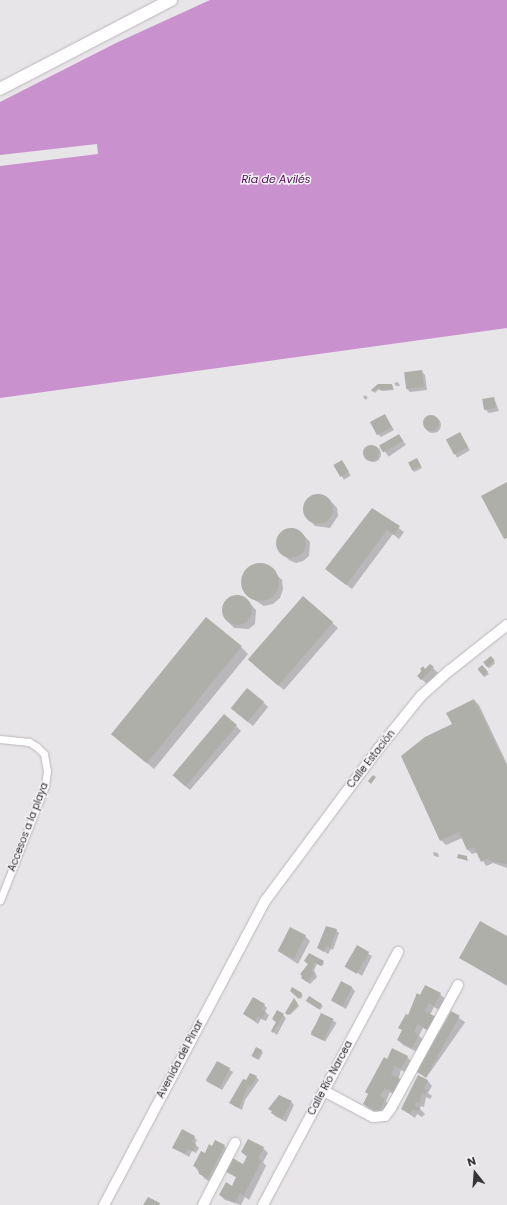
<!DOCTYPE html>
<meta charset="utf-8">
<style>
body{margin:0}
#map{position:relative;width:507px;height:1205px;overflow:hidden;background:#e8e5e8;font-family:Poppins,sans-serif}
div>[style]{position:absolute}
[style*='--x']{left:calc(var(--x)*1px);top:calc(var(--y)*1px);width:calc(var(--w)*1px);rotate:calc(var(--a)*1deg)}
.water>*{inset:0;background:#ca91cf}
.shadow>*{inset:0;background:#0003;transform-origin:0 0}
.round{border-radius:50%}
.building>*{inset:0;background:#afafaa;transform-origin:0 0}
.roads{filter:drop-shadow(0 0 1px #bab6ba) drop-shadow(0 0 1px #bab6ba)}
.pedestrian>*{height:7px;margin:-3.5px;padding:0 3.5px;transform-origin:3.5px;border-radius:3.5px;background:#fff}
.minor>*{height:10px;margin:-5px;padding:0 5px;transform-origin:5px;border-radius:5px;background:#fff}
.tertiary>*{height:12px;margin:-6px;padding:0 6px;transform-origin:6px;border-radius:6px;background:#fff}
span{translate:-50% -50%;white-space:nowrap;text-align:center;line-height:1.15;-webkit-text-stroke:3px #f5f2f6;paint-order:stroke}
.street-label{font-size:10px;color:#363537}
.water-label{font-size:11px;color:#500857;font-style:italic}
.north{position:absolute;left:455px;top:1153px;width:40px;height:40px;-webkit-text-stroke:3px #f5f2f6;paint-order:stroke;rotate:343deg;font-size:11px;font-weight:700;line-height:16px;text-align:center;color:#363537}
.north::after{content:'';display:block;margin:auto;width:14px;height:18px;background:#363537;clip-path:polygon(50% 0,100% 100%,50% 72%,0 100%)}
</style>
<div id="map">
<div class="water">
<div style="clip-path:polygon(210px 0,507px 0,507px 328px,0 398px,0 166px,98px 154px,97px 144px,0 155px,0 102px,116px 43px)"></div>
</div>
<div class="shadow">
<div style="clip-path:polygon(421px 371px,425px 375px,427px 390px,410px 392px,407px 389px)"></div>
<div style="clip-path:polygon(398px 382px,400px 386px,396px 386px,394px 383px)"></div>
<div style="clip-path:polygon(378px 385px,392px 385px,394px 390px,382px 391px,379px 389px,375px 393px,373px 390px)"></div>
<div style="left:365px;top:395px;width:4px;height:3px;rotate:45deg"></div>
<div style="clip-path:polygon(494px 398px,499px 411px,489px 413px,485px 409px)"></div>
<div style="clip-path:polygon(384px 415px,394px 430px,381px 437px,378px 434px)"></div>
<div class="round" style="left:425px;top:417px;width:16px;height:16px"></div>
<div style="left:460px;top:433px;width:20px;height:15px;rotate:60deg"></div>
<div style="left:399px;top:435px;width:12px;height:21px;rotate:55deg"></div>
<div class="round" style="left:365px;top:446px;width:16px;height:16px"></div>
<div style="left:342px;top:461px;width:17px;height:8px;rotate:59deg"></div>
<div style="clip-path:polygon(418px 461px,422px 468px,414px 472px,409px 463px)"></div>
<div style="clip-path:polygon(319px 494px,327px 497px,337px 508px,338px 516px,330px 528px,315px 526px,305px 515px,306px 501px)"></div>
<div style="clip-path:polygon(372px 509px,404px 532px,399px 539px,393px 534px,352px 589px,326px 569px)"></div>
<div style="clip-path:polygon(293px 528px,300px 531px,310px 542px,309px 556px,303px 561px,296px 563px,289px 560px,278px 549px,279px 535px)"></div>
<div style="clip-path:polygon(261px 564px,275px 573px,282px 580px,283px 589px,280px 598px,273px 604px,264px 606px,250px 597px,243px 590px,242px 581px,245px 572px,252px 566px)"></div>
<div style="clip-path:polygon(238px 596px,245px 598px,256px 610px,255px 624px,249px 629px,234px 628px,224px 617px,223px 609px,225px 602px)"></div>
<div style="clip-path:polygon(303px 597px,338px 628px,284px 690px,254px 665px)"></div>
<div style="clip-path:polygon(241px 647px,248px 654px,154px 769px,112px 734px)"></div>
<div style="left:490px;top:657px;width:8px;height:8px;rotate:50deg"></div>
<div style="clip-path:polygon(430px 665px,438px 673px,427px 684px,418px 676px,423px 668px,425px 670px)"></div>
<div style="clip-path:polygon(482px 666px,489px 674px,484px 677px,478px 669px)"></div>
<div style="clip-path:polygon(474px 700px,479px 705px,507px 764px,507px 868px,493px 863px,486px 866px,478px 852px,472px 854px,467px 849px,462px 838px,446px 845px,441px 840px,453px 725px)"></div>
<div style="clip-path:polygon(263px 702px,268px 707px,253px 726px,237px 713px)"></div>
<div style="clip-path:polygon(236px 726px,241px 731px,190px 790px,178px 780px)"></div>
<div style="clip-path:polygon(433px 852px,438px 853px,439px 857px,434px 856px)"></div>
<div style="clip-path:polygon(467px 857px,468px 861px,458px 858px)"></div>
<div style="clip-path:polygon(336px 930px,339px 933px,333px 950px,331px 949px,328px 954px,318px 947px)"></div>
<div style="clip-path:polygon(305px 936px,310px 941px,298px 964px,278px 951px)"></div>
<div style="clip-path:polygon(507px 938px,507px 986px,460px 958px)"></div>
<div style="clip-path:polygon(357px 947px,372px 956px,362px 976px,347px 966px)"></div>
<div style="clip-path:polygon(305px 961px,324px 963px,322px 966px,317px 964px,314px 970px,317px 977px,310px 984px,302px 978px,309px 965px)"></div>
<div style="clip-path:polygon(352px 988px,355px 991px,346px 1009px,332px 1001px)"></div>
<div style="clip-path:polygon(292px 989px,303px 995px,301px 999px,291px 991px)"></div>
<div style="clip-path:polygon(440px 994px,445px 999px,439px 1010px,434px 1007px,430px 1015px,434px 1034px,423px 1028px,419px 1036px,424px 1040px,417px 1052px,403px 1045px,398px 1040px,417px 995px,421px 997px)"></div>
<div style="clip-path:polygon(294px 1000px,299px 1006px,290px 1015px,288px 1014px)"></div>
<div style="clip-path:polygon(307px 1001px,321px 1005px,323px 1006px,320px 1010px)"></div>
<div style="clip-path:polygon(264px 1005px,267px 1008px,265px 1012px,269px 1015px,266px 1021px,261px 1019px,258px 1024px,244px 1014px)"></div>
<div style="left:452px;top:1013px;width:16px;height:68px;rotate:35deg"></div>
<div style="left:322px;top:1014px;width:17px;height:22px;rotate:31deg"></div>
<div style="clip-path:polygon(283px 1015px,286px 1018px,277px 1035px,272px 1031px,277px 1023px,273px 1019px)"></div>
<div style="clip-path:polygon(256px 1048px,263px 1052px,259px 1060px,253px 1057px)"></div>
<div style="clip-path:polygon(407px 1057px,412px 1062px,406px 1073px,401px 1070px,394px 1095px,390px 1092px,386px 1101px,389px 1105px,384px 1116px,369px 1109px,364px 1104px,387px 1060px)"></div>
<div style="left:217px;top:1062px;width:19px;height:21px;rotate:32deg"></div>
<div style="clip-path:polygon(256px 1077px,259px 1080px,245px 1100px,242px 1110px,234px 1106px,231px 1103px,247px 1082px)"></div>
<div style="clip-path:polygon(427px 1080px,432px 1086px,428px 1093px,432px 1096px,430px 1099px,426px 1097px,424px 1107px,421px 1106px,420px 1109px,425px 1114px,422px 1117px,417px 1114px,415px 1118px,402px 1109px)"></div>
<div style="clip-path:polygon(291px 1102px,294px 1105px,286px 1122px,275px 1116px,270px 1109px)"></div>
<div style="clip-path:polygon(194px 1137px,197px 1140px,195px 1144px,199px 1148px,196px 1153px,192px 1151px,189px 1157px,174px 1148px)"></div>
<div style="clip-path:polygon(224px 1146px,229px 1151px,213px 1183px,205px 1179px,194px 1166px,213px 1147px)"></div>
<div style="clip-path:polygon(263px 1148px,268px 1153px,263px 1162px,266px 1166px,249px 1200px,245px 1197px,241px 1205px,225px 1200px,220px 1195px,232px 1187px,237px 1178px,226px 1170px,243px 1165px,247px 1157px,242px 1152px)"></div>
</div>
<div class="building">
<div style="left:422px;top:370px;width:17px;height:18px;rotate:83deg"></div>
<div style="clip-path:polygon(378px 384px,392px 384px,393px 389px,380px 390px,378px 388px,373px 392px,371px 390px)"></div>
<div style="left:494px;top:397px;width:11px;height:12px;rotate:80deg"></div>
<div style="left:385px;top:414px;width:15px;height:17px;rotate:62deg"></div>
<div class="round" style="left:423px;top:415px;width:16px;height:16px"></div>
<div style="left:460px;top:432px;width:17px;height:16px;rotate:62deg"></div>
<div style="left:399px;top:434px;width:8px;height:23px;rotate:60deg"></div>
<div class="round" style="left:363px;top:445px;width:16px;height:16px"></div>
<div style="left:417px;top:458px;width:9px;height:10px;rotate:63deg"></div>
<div style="left:342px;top:460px;width:14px;height:10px;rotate:60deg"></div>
<div style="clip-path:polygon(507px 482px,507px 538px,504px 539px,481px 496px)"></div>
<div class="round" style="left:303px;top:494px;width:30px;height:30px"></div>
<div style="clip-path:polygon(372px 508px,400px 526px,394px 535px,387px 530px,346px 585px,325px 569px)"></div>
<div class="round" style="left:276px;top:528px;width:30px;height:30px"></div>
<div class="round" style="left:241px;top:563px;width:38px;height:38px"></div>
<div class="round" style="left:222px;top:595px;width:30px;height:30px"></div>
<div style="left:303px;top:596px;width:40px;height:84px;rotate:41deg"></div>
<div style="left:206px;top:617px;width:46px;height:151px;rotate:39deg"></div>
<div style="left:491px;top:656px;width:6px;height:10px;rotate:51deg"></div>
<div style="clip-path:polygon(430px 664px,434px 667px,421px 680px,417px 676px,422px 671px,420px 669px,423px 666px,425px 669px)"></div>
<div style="left:482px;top:665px;width:9px;height:6px;rotate:49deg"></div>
<div style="left:247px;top:688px;width:22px;height:26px;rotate:39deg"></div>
<div style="clip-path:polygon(474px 699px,507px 767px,507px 864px,490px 861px,488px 858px,481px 862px,474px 847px,467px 850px,459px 832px,440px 841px,401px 756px,425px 737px,452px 724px,446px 713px)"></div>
<div style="left:224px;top:714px;width:17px;height:80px;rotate:40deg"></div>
<div style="clip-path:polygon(373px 775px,376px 777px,371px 784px,368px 781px)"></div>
<div style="clip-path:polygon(458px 854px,467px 856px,467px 860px,457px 858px)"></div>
<div style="clip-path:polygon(480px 921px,507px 936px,507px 985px,459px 958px)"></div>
<div style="clip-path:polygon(326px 926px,337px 929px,330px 948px,327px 946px,324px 952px,317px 948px)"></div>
<div style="left:290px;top:927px;width:18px;height:27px;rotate:27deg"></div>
<div style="left:357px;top:945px;width:14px;height:25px;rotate:30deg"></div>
<div style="clip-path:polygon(309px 953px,324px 961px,321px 966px,314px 962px,312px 972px,314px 973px,307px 982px,301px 978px,302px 976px,300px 974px,308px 964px,304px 961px)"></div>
<div style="left:341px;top:981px;width:13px;height:22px;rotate:27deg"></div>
<div style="clip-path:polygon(425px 985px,441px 993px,434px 1006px,429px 1003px,425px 1011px,436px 1017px,429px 1030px,418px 1024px,414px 1032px,419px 1035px,412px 1048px,397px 1040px,402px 1030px,398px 1028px,406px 1014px,408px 1015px,417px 993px,420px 995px)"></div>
<div style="clip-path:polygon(292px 987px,302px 993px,299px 999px,290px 991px)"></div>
<div style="left:309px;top:996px;width:15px;height:6px;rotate:32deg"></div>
<div style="clip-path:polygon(253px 997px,265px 1004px,262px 1009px,266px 1012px,262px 1019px,258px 1016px,255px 1021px,243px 1014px)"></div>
<div style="clip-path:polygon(294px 998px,298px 1004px,288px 1015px,285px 1013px)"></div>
<div style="clip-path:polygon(277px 1010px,284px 1014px,273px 1033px,271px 1031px,276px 1022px,272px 1019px)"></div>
<div style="left:451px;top:1011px;width:10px;height:70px;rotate:29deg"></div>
<div style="left:321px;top:1013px;width:14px;height:24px;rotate:25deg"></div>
<div style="left:256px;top:1047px;width:7px;height:10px;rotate:27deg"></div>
<div style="clip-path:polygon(392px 1048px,408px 1056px,401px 1069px,395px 1066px,391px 1075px,403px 1080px,396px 1094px,385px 1088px,380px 1096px,385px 1099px,379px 1112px,363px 1104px,368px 1094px,365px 1092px,384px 1057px,387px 1059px)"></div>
<div style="left:217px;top:1061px;width:15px;height:23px;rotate:28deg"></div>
<div style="clip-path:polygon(250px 1073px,257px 1076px,251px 1087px,248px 1085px,239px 1108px,229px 1103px,243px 1079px,246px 1080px)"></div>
<div style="clip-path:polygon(418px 1075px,428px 1080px,424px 1089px,427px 1090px,425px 1095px,422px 1093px,419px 1103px,416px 1102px,414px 1105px,420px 1108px,419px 1111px,412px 1110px,410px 1114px,401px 1109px)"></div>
<div style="clip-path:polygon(279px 1095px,292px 1101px,282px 1119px,271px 1113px,272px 1111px,268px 1109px)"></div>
<div style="clip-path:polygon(182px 1129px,195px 1136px,192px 1142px,196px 1144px,193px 1151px,188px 1149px,185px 1154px,172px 1148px)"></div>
<div style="clip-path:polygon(248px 1139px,264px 1147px,258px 1158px,262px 1160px,244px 1195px,240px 1193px,235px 1203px,219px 1195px,226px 1182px,232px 1186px,236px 1177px,224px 1171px,231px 1157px,243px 1164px,247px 1156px,241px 1152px)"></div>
<div style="clip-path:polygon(215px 1140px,225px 1145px,208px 1178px,199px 1174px,198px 1168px,193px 1166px,201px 1151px,205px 1153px,209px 1144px,212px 1146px)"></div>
<div style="clip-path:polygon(148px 1197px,160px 1203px,159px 1205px,143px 1205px)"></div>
</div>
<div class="roads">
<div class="pedestrian">
<div style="--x:0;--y:739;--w:29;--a:6"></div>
<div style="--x:29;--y:742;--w:9;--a:32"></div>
<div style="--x:37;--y:747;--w:10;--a:45"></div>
<div style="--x:44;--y:754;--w:17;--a:80"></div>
<div style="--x:47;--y:771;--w:15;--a:98"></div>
<div style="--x:45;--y:786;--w:123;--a:111.5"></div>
</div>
<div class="minor">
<div style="--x:324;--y:1091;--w:55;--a:28"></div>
<div style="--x:373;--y:1117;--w:12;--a:-5"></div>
<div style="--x:385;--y:1116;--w:10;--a:-53"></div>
<div style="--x:391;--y:1108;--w:140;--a:-61.4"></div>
<div style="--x:104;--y:1205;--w:344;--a:-62.1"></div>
<div style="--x:265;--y:901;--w:191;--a:-53.3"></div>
<div style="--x:379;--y:748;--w:67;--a:-51.1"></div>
<div style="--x:421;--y:696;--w:38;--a:-42"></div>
<div style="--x:449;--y:671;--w:74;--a:-38.4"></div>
<div style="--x:203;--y:1205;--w:70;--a:-62.7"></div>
<div style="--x:263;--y:1205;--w:287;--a:-61.9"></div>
</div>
<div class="tertiary">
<div style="--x:0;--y:89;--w:193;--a:-27.5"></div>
</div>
</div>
<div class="street-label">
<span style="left:371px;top:759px;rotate:-52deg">Calle Estación</span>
<span style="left:28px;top:827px;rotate:-69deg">Accesos a la playa</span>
<span style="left:180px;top:1059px;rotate:-62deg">Avenida del Pinar</span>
<span style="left:330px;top:1078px;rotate:-62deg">Calle Río Narcea</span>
</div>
<div class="water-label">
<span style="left:276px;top:179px">Ría de Avilés</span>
</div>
<div class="north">N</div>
</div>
